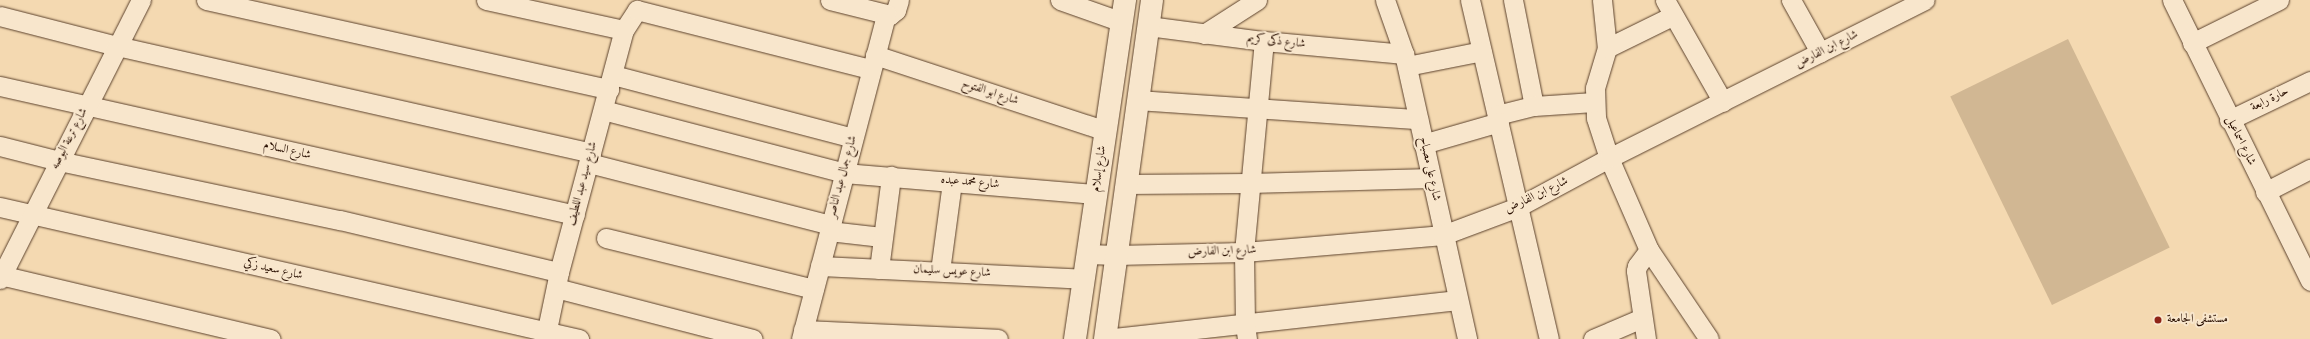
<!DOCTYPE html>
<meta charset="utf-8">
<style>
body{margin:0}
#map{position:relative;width:2310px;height:339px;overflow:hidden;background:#f4d9b1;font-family:Vollkorn,Amiri,serif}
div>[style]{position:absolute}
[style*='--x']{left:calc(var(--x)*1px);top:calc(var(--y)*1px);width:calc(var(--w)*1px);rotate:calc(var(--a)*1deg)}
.green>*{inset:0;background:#d1b793;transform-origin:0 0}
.roads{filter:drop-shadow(0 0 1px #5c422d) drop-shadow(0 0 1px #5c422d)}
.minor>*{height:19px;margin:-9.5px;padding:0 9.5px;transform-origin:9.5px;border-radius:9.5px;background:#f8e6cc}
.tertiary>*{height:22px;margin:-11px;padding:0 11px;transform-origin:11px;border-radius:11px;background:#f8e6cc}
.dots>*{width:11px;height:11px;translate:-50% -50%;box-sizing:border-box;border:2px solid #f8e6cc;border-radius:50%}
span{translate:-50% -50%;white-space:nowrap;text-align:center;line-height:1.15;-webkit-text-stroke:4px #f8e6cc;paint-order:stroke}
.street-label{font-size:12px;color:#290f01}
.poi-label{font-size:12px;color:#290f01}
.left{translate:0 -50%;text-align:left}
</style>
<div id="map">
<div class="green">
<div style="left:2068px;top:39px;width:232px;height:131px;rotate:64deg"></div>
</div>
<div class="roads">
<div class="minor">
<div style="--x:206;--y:0;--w:413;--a:12.5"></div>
<div style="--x:486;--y:0;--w:141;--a:12.3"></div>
<div style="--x:830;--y:0;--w:62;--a:14"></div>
<div style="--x:890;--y:15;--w:8;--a:-40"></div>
<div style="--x:896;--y:10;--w:10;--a:-73"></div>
<div style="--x:1060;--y:0;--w:66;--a:19.5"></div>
<div style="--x:1385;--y:0;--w:57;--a:70.6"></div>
<div style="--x:1404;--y:54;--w:292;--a:77.5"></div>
<div style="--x:1470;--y:0;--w:348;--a:76.9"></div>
<div style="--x:1513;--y:0;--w:108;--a:78.8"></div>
<div style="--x:1602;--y:0;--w:48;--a:84.1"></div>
<div style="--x:1607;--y:48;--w:42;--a:106.7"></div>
<div style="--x:1595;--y:88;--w:30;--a:88"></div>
<div style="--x:1596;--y:118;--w:42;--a:72"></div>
<div style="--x:1609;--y:158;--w:100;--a:66.5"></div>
<div style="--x:1649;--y:250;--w:107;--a:56"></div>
<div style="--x:1665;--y:0;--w:117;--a:60.4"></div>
<div style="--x:1791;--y:0;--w:60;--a:60.9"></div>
<div style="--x:2172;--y:0;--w:313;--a:63.8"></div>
<div style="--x:0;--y:16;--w:121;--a:14.4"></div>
<div style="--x:117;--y:46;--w:486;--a:12.7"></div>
<div style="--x:1148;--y:26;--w:117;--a:7.4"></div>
<div style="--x:1264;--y:41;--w:141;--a:5.3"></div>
<div style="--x:1204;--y:34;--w:63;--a:-32.7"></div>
<div style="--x:2192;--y:43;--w:97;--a:-26.3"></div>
<div style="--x:1607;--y:48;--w:72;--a:-26.2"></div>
<div style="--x:875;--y:55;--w:243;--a:18.2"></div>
<div style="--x:1407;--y:66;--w:76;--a:-11.3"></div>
<div style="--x:613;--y:75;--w:248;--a:14.7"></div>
<div style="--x:0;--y:86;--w:589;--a:12.64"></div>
<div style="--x:1137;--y:100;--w:282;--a:3.9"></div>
<div style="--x:603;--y:110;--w:249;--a:14.6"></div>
<div style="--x:844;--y:173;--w:253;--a:4.8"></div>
<div style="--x:1497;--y:115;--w:38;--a:-14"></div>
<div style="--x:1534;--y:106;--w:60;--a:-3.8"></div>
<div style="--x:2229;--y:120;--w:90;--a:-25.7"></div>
<div style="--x:1423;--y:144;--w:79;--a:-16.1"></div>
<div style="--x:0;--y:146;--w:61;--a:14.3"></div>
<div style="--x:59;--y:161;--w:287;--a:11.9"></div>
<div style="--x:340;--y:220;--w:225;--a:13.4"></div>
<div style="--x:589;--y:163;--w:250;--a:14.4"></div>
<div style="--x:1125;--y:184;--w:124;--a:-0.5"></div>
<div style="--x:1249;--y:183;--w:182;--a:-1.6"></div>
<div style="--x:2265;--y:192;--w:51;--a:-27.1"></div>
<div style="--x:0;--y:207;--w:594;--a:12.84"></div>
<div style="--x:829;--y:231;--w:53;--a:6.5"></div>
<div style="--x:606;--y:238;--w:214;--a:13.8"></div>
<div style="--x:1088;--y:254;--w:28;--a:2"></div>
<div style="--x:1116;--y:255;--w:128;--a:-1.3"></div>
<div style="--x:1244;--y:252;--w:200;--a:-4.9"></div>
<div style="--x:1443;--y:235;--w:80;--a:-20.5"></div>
<div style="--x:1518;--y:207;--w:103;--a:-28.3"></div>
<div style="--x:1609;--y:158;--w:353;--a:-26.6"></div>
<div style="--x:820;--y:266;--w:264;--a:2.8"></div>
<div style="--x:879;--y:269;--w:94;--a:-82.6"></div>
<div style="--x:940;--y:271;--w:90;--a:-82.3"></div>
<div style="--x:0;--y:275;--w:278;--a:13.3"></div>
<div style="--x:0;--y:279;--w:313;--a:-63.2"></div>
<div style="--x:556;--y:288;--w:203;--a:14.5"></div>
<div style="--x:803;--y:330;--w:195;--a:2.6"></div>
<div style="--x:545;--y:339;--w:68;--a:-78.2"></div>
<div style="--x:559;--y:272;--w:251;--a:-75"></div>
<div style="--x:624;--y:30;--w:24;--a:-57"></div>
<div style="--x:637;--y:10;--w:241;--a:14.2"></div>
<div style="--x:801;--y:339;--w:336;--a:-75.3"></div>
<div style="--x:1105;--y:339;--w:355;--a:-6.3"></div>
<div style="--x:1247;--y:339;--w:15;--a:-98"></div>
<div style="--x:1245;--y:324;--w:72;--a:-90.8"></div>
<div style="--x:1244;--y:252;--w:212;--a:-84.6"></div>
<div style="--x:1593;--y:339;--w:53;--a:-23.2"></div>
<div style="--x:1646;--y:339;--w:69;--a:-98.4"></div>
<div style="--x:1636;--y:271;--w:5;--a:-79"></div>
<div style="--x:1637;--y:266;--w:20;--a:-53"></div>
</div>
<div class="tertiary">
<div style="--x:1075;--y:339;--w:343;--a:-81.6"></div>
<div style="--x:1105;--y:339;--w:342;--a:-82.1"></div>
</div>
</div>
<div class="dots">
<div style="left:2158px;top:320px;background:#8f2418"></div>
</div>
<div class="street-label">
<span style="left:1276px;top:42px;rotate:6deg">شارع ذكى كريم</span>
<span style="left:1827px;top:50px;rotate:-27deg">شارع ابن الفارض</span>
<span style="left:990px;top:93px;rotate:18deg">شارع ابو الفتوح</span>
<span style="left:2270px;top:100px;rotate:-26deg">حارة رابعة</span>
<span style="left:70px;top:139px;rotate:-63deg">شارع ترعة البوصه</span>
<span style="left:2240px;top:141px;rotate:64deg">شارع اسماعيل</span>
<span style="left:287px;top:151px;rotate:13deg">شارع السلام</span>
<span style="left:1100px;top:169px;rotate:-82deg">شارع إسلام</span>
<span style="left:1429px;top:169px;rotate:78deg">شارع على مصباح</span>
<span style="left:843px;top:177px;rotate:-75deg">شارع جمال عبد الناصر</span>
<span style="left:970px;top:183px;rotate:5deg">شارع محمد عبده</span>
<span style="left:583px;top:184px;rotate:-75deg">شارع سيد عبد اللطيف</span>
<span style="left:1537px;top:196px;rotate:-26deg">شارع ابن الفارض</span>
<span style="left:1222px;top:252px;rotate:-2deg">شارع ابن الفارض</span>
<span style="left:273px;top:270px;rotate:13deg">شارع سعيد زكي</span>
<span style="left:952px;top:272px;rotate:3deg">شارع عويس سليمان</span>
</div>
<div class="poi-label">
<span class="left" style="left:2167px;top:320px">مستشفى الجامعة</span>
</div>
</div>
